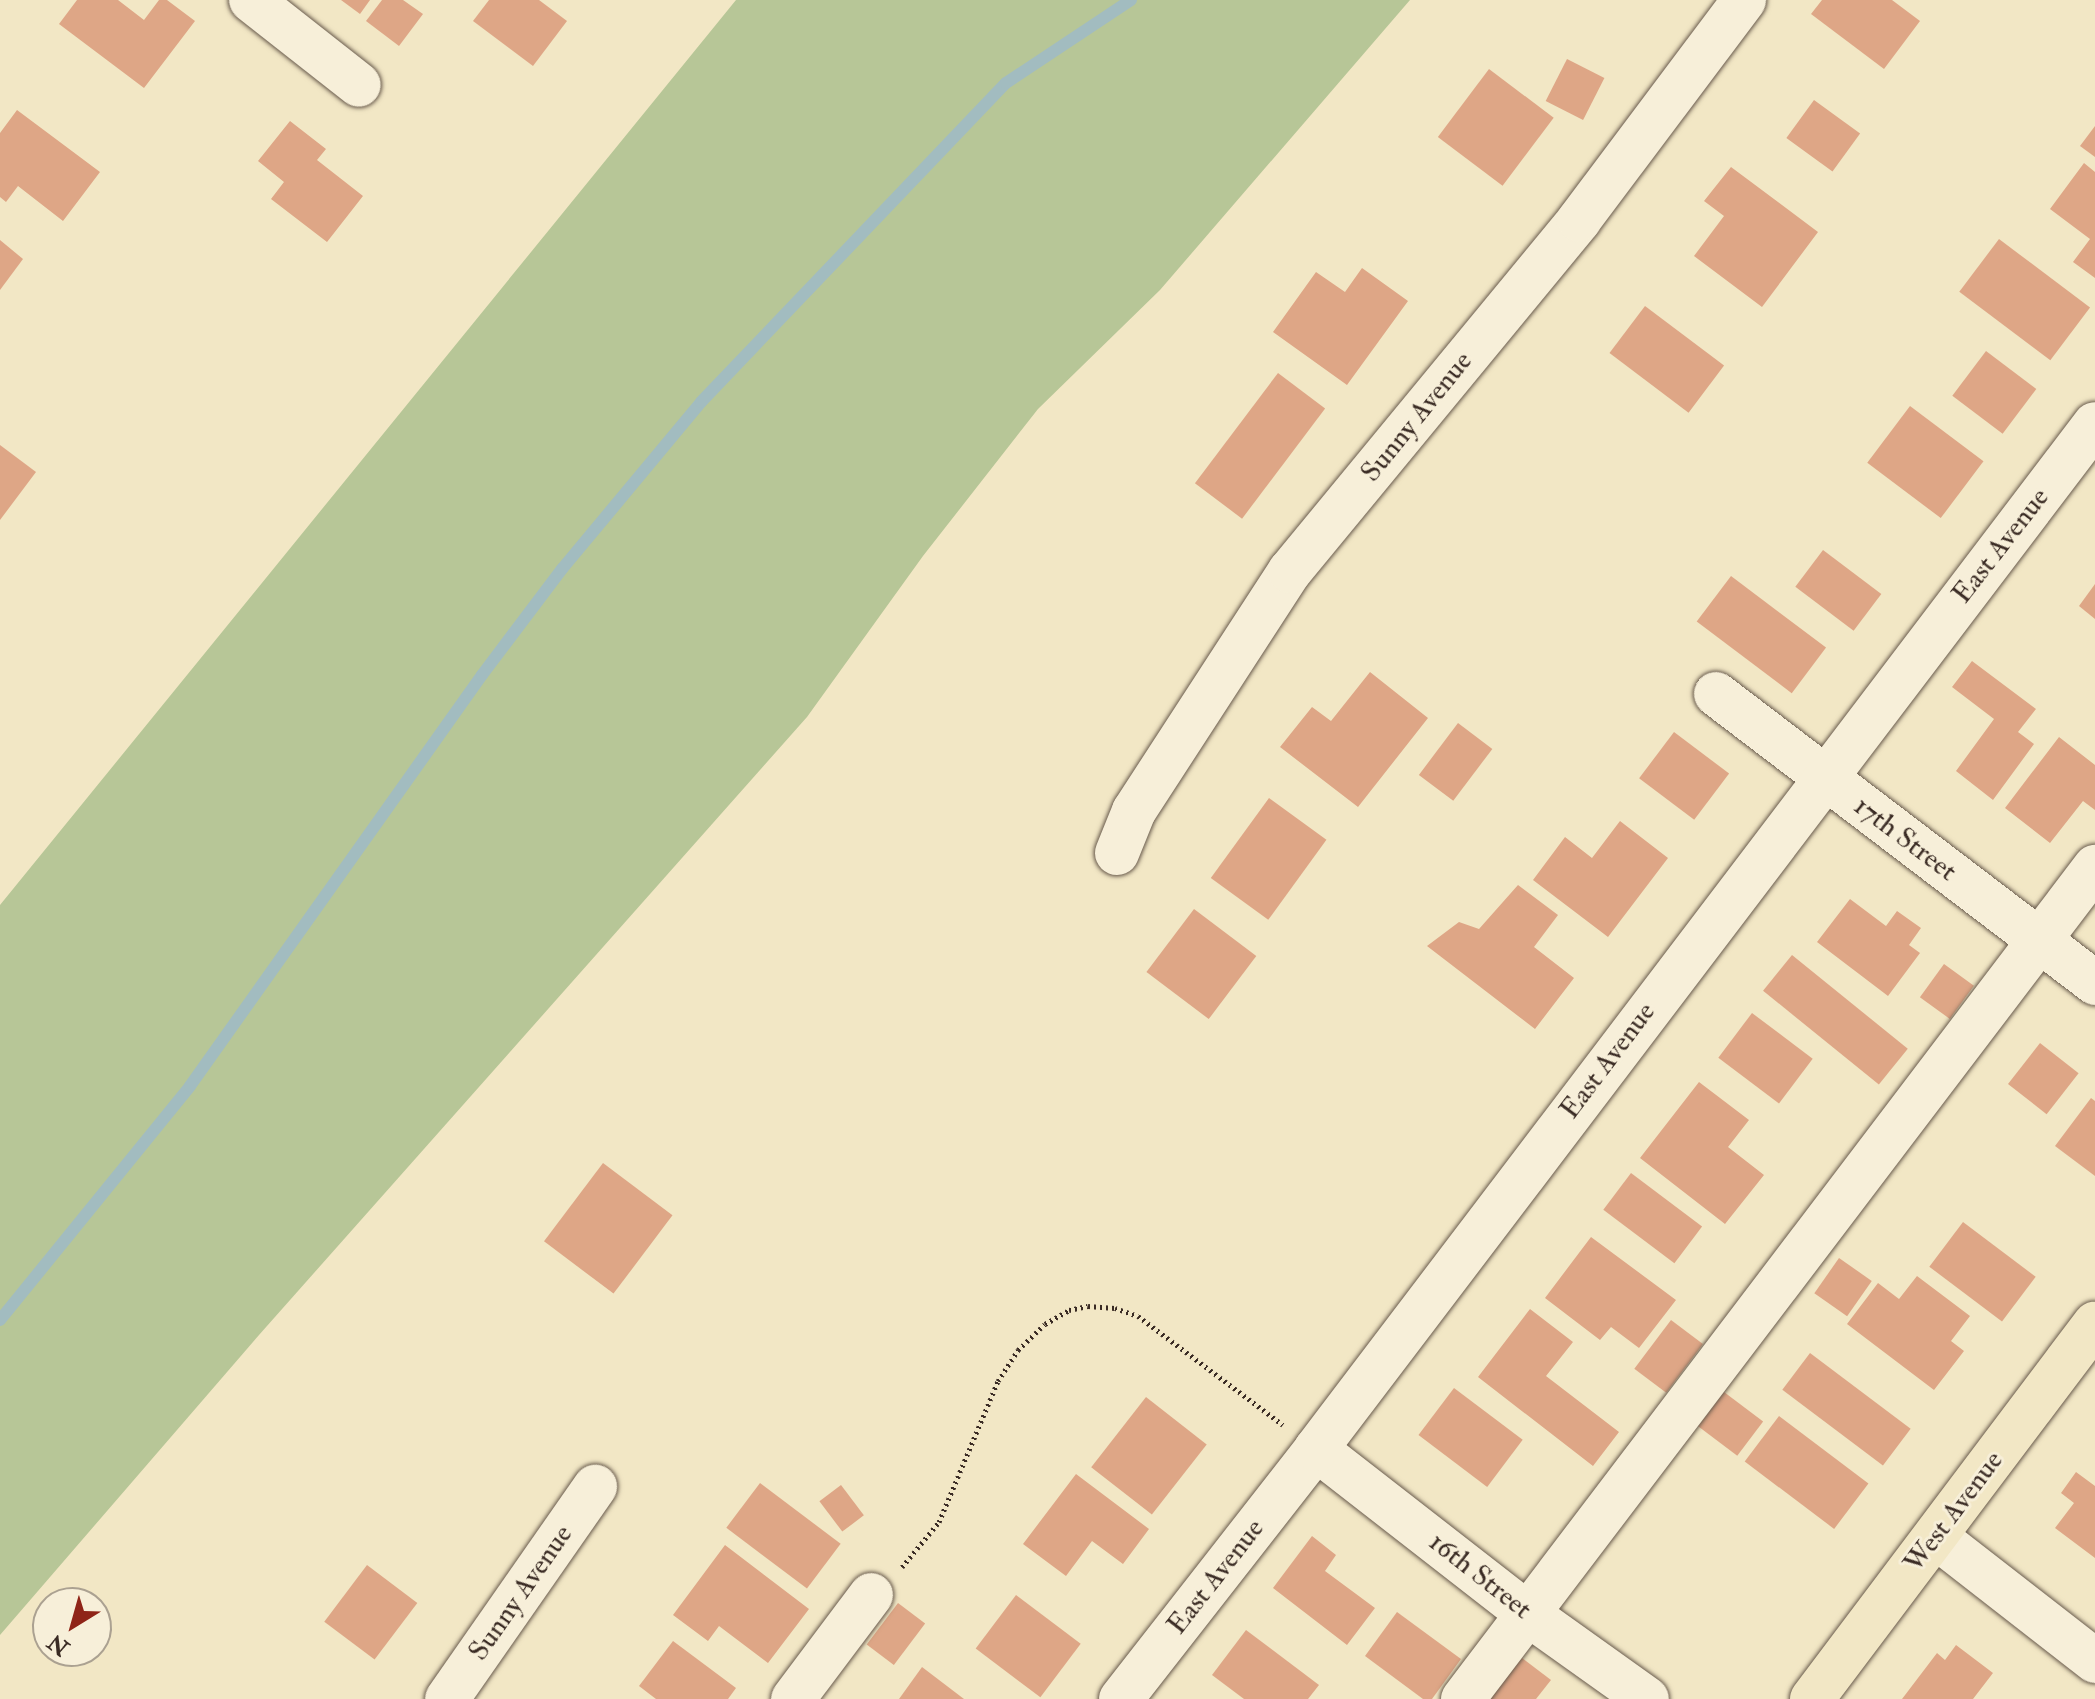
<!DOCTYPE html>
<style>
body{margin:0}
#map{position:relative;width:2095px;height:1699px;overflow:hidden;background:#f2e7c5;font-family:"IM FELL Double Pica",serif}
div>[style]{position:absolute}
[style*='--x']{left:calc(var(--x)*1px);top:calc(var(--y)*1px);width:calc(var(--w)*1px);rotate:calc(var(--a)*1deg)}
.green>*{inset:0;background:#b7c697}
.stream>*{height:12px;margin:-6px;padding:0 6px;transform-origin:6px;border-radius:6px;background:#a2bcc0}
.building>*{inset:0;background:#dea686;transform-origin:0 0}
.path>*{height:5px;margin-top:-2.5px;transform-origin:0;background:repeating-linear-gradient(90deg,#3a2b24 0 2px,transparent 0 6px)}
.roads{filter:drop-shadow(0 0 2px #685a4c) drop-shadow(0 0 2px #685a4c)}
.minor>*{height:44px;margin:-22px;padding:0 22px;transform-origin:22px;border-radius:22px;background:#f7efd9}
.major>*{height:44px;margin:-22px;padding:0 22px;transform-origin:22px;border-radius:22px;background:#f2e7c5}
span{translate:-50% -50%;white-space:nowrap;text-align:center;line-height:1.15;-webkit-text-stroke:6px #f7efd9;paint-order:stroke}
.street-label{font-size:28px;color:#3a2b24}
.north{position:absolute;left:32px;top:1587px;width:80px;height:80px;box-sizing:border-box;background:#f7efd9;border:2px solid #aba191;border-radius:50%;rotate:217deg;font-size:22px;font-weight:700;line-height:32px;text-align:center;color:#3a2b24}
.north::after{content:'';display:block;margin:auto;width:28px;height:36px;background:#8f2418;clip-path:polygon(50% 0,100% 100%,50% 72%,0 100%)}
</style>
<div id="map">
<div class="green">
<div style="clip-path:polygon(736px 0,1410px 0,1160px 290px,1038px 409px,923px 556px,807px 717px,259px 1335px,0 1635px,0 905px)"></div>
</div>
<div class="stream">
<div style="--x:0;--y:1320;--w:301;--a:-50.9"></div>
<div style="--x:190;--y:1086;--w:504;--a:-54.61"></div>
<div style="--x:482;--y:675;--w:133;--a:-53"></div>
<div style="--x:562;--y:569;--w:217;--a:-50.2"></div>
<div style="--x:701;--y:402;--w:441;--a:-46.3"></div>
<div style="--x:1006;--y:83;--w:150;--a:-33.6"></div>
</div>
<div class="building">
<div style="clip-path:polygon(77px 0,118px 0,144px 20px,159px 0,167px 0,195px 21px,144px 88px,59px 24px)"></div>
<div style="clip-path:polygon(341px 0,370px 0,360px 14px)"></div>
<div style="clip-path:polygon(382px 0,403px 0,423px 14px,399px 46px,366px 21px)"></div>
<div style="clip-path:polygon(489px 0,539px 0,567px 21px,533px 66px,473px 21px)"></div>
<div style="clip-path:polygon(1822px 0,1892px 0,1920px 21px,1884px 69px,1811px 14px)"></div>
<div style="left:1567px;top:59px;width:42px;height:47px;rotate:27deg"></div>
<div style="left:1489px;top:69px;width:81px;height:85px;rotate:37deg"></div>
<div style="left:1814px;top:100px;width:57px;height:47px;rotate:36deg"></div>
<div style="clip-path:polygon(17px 110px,100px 172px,63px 221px,18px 186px,6px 202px,0 197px,0 133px)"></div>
<div style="clip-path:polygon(290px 121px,326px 149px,317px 160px,363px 196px,327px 242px,271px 199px,284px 182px,258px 161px)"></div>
<div style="clip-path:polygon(2095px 126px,2095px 157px,2080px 146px)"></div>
<div style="clip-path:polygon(2084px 163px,2095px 172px,2095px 278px,2073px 262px,2090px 239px,2050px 209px)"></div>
<div style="clip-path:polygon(1731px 167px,1818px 232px,1762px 307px,1694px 256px,1724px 216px,1704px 201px)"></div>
<div style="left:1999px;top:239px;width:114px;height:66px;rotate:37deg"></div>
<div style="clip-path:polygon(0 240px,23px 259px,0 290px)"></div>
<div style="clip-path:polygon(1362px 268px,1408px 301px,1347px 385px,1273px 332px,1316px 272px,1345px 292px)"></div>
<div style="left:1645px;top:306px;width:99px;height:59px;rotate:37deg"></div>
<div style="left:1986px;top:351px;width:63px;height:56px;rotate:37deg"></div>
<div style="left:1278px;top:373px;width:59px;height:138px;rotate:37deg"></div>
<div style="left:1910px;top:406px;width:92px;height:71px;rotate:37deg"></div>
<div style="clip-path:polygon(0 445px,36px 472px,0 520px)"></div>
<div style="left:1823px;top:550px;width:73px;height:46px;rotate:37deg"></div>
<div style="left:1731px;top:576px;width:119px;height:57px;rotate:37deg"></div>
<div style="clip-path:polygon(2095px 584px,2095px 619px,2079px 606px)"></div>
<div style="clip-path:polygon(1972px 661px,2036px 709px,2018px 732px,2034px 744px,1993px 800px,1956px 771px,1994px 719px,1952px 687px)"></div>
<div style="clip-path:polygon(1370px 672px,1428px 718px,1358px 807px,1280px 747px,1312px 707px,1331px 721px)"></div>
<div style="left:1458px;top:723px;width:43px;height:65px;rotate:37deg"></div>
<div style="left:1674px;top:732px;width:69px;height:58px;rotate:37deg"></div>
<div style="clip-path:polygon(2059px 737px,2095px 765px,2095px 810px,2083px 801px,2050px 843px,2005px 808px)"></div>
<div style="left:1269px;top:798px;width:71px;height:99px;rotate:36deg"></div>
<div style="clip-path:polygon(1620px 821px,1668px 858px,1608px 937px,1533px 880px,1565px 837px,1592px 858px)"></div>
<div style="clip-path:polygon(1518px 885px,1558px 915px,1534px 947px,1574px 978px,1535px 1029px,1427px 946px,1459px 922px,1479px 929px)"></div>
<div style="clip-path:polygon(1850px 899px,1886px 926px,1897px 911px,1921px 928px,1909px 945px,1920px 953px,1888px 996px,1817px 942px)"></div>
<div style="left:1194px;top:909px;width:78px;height:79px;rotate:37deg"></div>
<div style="left:1792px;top:955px;width:149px;height:46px;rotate:39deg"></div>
<div style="left:1944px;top:964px;width:37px;height:41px;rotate:36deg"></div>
<div style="left:1752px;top:1013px;width:76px;height:56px;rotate:37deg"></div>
<div style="left:2040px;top:1043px;width:49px;height:52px;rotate:38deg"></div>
<div style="clip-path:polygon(1699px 1082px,1749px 1120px,1728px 1147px,1764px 1175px,1725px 1224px,1640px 1158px)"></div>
<div style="clip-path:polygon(2091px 1098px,2095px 1101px,2095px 1176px,2055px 1146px)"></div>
<div style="left:603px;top:1163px;width:87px;height:98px;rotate:37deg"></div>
<div style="left:1631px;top:1173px;width:89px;height:46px;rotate:37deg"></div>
<div style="left:1963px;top:1222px;width:91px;height:56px;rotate:37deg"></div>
<div style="clip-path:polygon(1591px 1237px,1676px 1300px,1639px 1348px,1611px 1327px,1600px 1340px,1545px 1298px)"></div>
<div style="left:1839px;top:1258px;width:40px;height:43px;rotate:35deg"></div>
<div style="clip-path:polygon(1917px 1276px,1970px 1316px,1951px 1341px,1964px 1351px,1934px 1390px,1847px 1324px,1878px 1283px,1899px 1299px)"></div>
<div style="clip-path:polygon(1530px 1309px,1573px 1342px,1546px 1376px,1619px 1432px,1593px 1466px,1478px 1377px)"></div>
<div style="left:1671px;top:1320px;width:40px;height:61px;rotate:37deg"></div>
<div style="left:1810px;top:1353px;width:126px;height:46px;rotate:37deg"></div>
<div style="left:1454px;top:1388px;width:86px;height:59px;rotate:37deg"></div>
<div style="left:1724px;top:1392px;width:49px;height:43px;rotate:37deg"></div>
<div style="left:1146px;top:1397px;width:77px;height:89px;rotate:38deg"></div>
<div style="left:1779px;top:1416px;width:112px;height:57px;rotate:37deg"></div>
<div style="clip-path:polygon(2076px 1472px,2095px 1486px,2095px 1558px,2055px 1528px,2074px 1503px,2061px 1493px)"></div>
<div style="clip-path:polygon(1076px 1474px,1149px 1529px,1123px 1564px,1092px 1541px,1066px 1576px,1023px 1544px)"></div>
<div style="left:760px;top:1483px;width:101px;height:56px;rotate:37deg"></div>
<div style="left:841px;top:1485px;width:38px;height:27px;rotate:53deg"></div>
<div style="clip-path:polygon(1312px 1536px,1336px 1555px,1325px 1571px,1375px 1608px,1347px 1645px,1273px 1588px)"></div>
<div style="clip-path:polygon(725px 1545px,809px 1609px,768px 1663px,719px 1626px,708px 1641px,673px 1615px)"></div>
<div style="left:367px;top:1565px;width:63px;height:71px;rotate:37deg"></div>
<div style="left:1016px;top:1595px;width:81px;height:67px;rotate:37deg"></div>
<div style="left:898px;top:1603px;width:34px;height:52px;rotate:37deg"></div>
<div style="clip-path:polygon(1397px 1612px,1461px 1659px,1432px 1699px,1423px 1699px,1365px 1656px)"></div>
<div style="clip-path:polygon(1246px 1630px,1319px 1685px,1308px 1699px,1244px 1699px,1212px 1675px)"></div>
<div style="clip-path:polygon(673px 1641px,736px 1688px,728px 1699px,656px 1699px,639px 1686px)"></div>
<div style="clip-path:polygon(1956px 1645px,1993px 1673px,1973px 1699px,1902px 1699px,1937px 1653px,1945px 1660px)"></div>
<div style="clip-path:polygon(1522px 1658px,1551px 1680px,1536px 1699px,1490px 1699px)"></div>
<div style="clip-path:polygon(922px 1667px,964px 1699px,899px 1699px)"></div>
</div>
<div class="path">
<div style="--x:902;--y:1567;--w:58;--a:-50.6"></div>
<div style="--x:939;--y:1522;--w:153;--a:-67.3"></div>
<div style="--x:998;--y:1381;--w:37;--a:-57"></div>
<div style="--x:1018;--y:1350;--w:37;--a:-44"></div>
<div style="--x:1045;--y:1324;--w:28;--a:-30"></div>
<div style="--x:1069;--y:1310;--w:19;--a:-12"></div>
<div style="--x:1088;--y:1306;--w:27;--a:4"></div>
<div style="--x:1115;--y:1308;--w:24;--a:19"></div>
<div style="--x:1138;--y:1316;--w:181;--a:36.9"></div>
</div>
<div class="roads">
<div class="minor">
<div style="--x:251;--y:0;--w:137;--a:38.2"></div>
<div style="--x:1716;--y:694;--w:477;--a:37.3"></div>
<div style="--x:1117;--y:853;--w:45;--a:-68"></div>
<div style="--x:1134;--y:811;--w:286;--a:-57"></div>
<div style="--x:1290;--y:571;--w:455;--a:-50.5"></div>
<div style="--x:1579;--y:220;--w:275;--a:-53.1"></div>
<div style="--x:1316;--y:1449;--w:269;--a:37.9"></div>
<div style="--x:1528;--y:1614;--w:146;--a:35.5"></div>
<div style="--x:1936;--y:1537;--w:202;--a:37.9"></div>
<div style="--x:447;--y:1699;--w:259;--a:-55.1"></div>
<div style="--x:793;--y:1699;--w:130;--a:-53.1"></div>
<div style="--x:1121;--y:1699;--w:317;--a:-52"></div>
<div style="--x:1316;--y:1449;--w:1287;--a:-52.77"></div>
<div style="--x:1463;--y:1699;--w:1045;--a:-52.78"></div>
</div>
<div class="major">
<div style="--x:1812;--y:1699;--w:470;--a:-53"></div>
</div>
</div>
<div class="street-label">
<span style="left:1417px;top:417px;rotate:-51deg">Sunny Avenue</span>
<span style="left:2001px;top:546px;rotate:-52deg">East Avenue</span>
<span style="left:1905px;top:839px;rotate:37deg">17th Street</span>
<span style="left:1608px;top:1061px;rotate:-53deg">East Avenue</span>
<span style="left:1954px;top:1512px;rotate:-53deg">West Avenue</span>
<span style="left:1480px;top:1576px;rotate:38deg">16th Street</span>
<span style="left:1216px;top:1577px;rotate:-52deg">East Avenue</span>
<span style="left:521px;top:1593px;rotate:-55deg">Sunny Avenue</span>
</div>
<div class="north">N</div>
</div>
